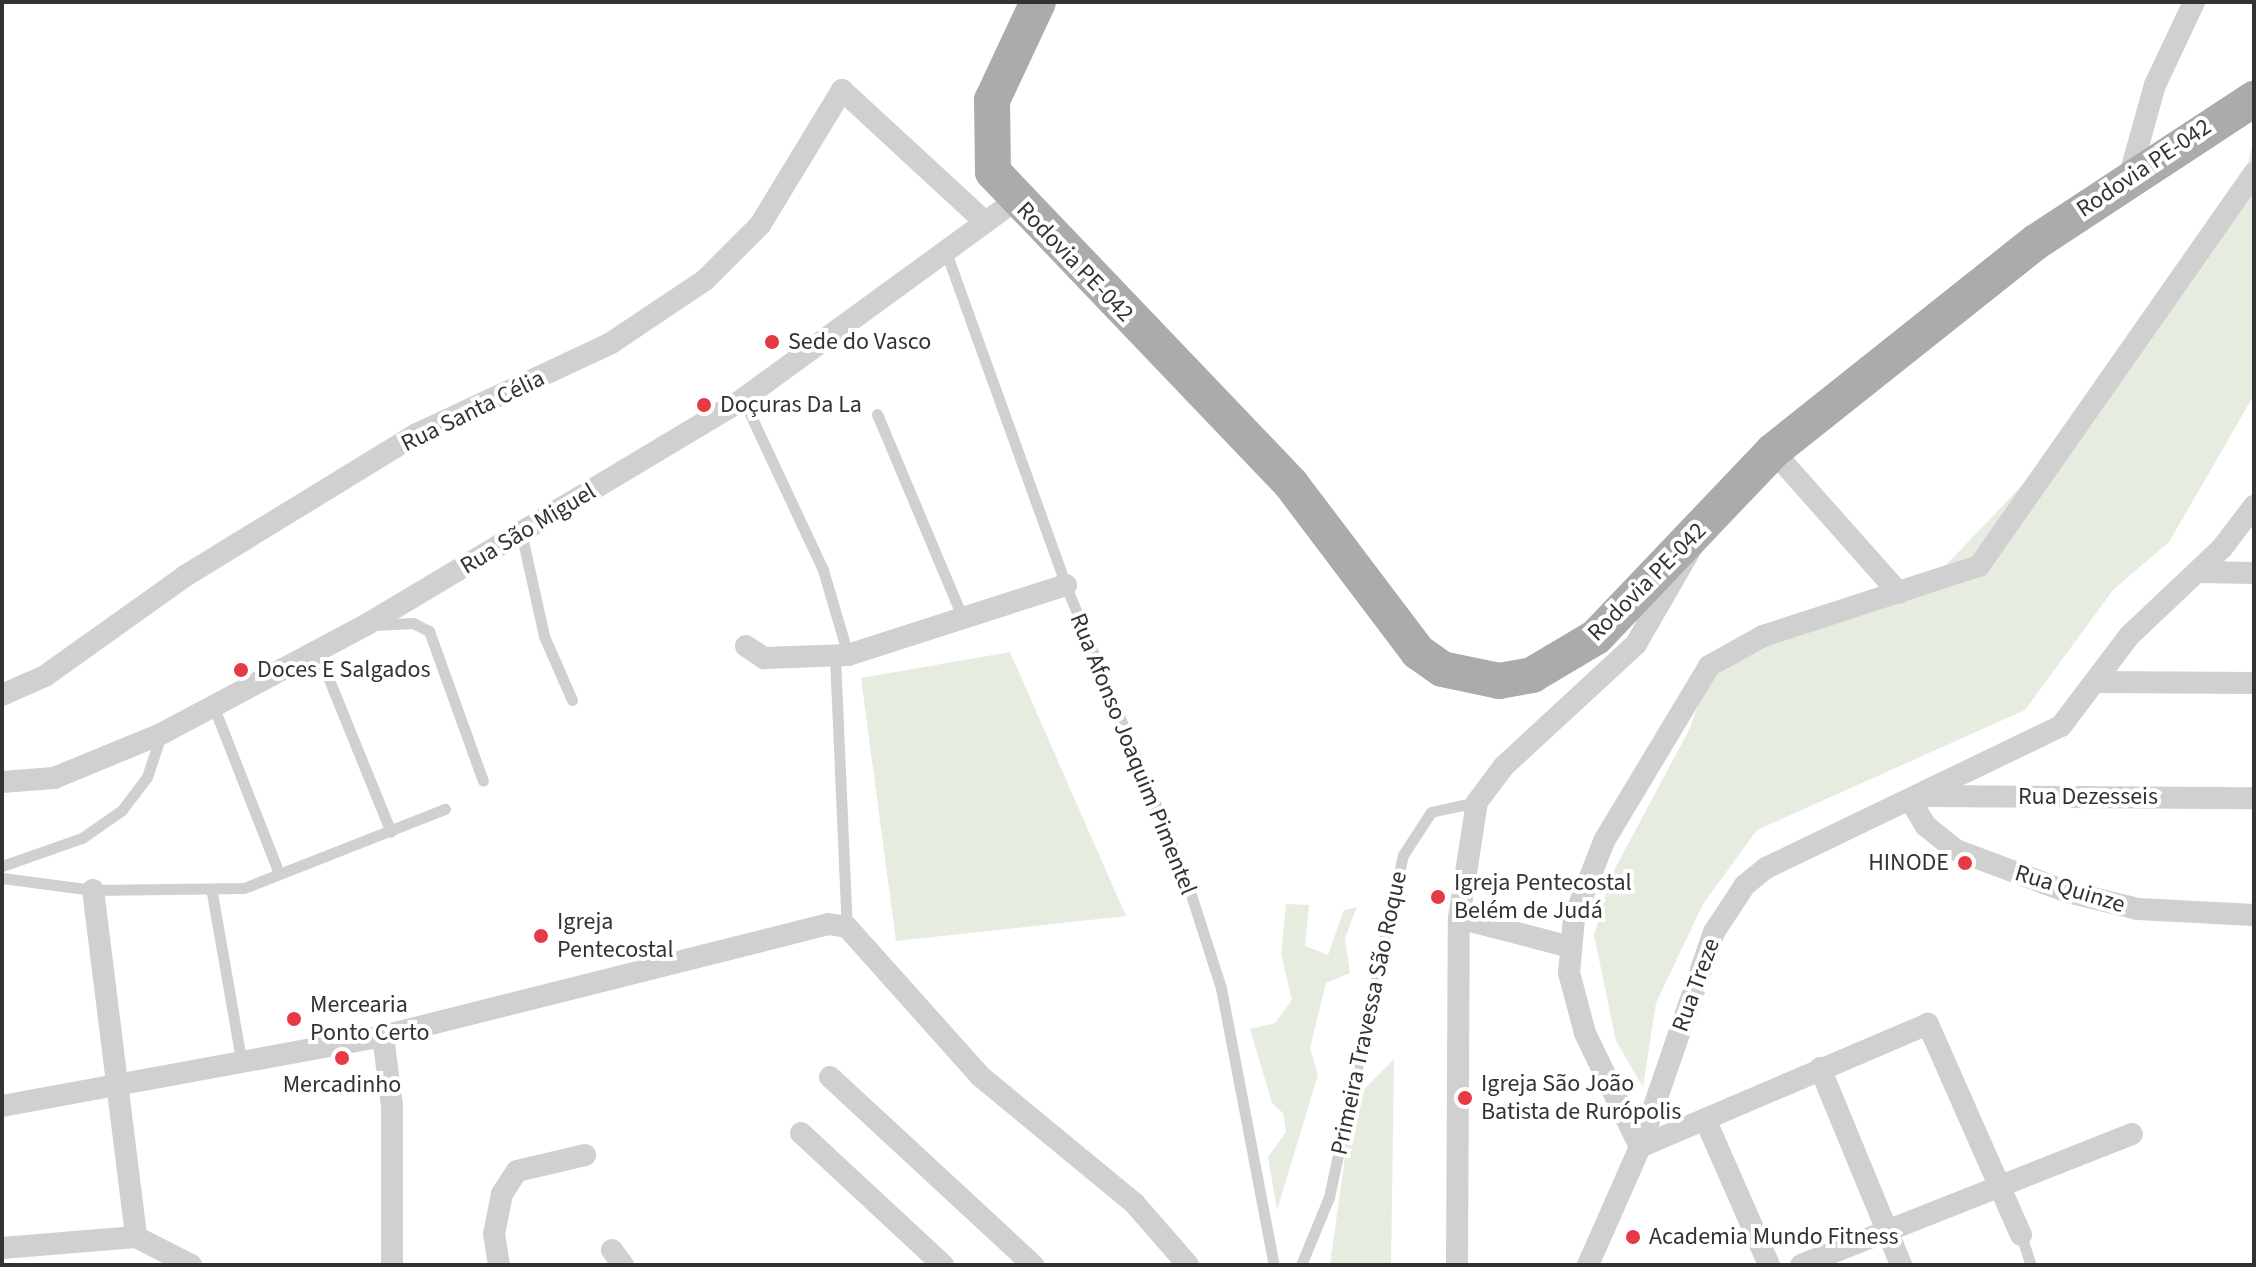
<!DOCTYPE html>
<meta charset="utf-8">
<style>
body{margin:0}
#map{position:relative;width:2256px;height:1267px;overflow:hidden;background:#fff;font-family:"Source Sans 3",sans-serif}
div>[style]{position:absolute}
[style*='--x']{left:calc(var(--x)*1px);top:calc(var(--y)*1px);width:calc(var(--w)*1px);rotate:calc(var(--a)*1deg)}
.green>*{inset:0;background:#e6ecdf}
.service>*{height:11px;margin:-5.5px;padding:0 5.5px;transform-origin:5.5px;border-radius:5.5px;background:#d0d0d0}
.minor>*{height:22px;margin:-11px;padding:0 11px;transform-origin:11px;border-radius:11px;background:#d0d0d0}
.primary>*{height:36px;margin:-18px;padding:0 18px;transform-origin:18px;border-radius:18px;background:#ababab}
.dots>*{width:22px;height:22px;translate:-50% -50%;box-sizing:border-box;border:4px solid #fff;border-radius:50%}
span{translate:-50% -50%;white-space:nowrap;text-align:center;line-height:1.15;-webkit-text-stroke:8px #fff;paint-order:stroke}
.street-label{font-size:24px;color:#333}
.poi-label{font-size:24px;color:#333}
.left{translate:0 -50%;text-align:left}
.right{translate:-100% -50%;text-align:right}
.frame{position:absolute;inset:0;border:4px solid #333;pointer-events:none}
</style>
<div id="map">
<div class="green">
<div style="clip-path:polygon(2254px 137px,2254px 395px,2169px 542px,2113px 590px,2025px 710px,1757px 830px,1703px 904px,1656px 1003px,1643px 1087px,1616px 1041px,1594px 935px,1611px 876px,1689px 730px,1714px 663px,1927px 585px,2114px 389px,2247px 168px)"></div>
<div style="clip-path:polygon(1010px 652px,1126px 916px,896px 941px,861px 678px)"></div>
<div style="clip-path:polygon(1286px 904px,1309px 905px,1305px 946px,1328px 955px,1344px 910px,1357px 907px,1345px 938px,1350px 973px,1326px 983px,1310px 1048px,1318px 1075px,1277px 1210px,1268px 1157px,1286px 1132px,1283px 1113px,1272px 1103px,1250px 1029px,1275px 1023px,1292px 1000px,1281px 954px)"></div>
<div style="clip-path:polygon(1394px 1059px,1391px 1265px,1330px 1265px,1353px 1100px)"></div>
</div>
<div class="service">
<div style="--x:947;--y:255;--w:357;--a:70.2"></div>
<div style="--x:1068;--y:591;--w:311;--a:67.7"></div>
<div style="--x:1186;--y:879;--w:114;--a:72.2"></div>
<div style="--x:1221;--y:988;--w:282;--a:79.2"></div>
<div style="--x:743;--y:399;--w:189;--a:64.9"></div>
<div style="--x:823;--y:570;--w:89;--a:73.6"></div>
<div style="--x:877;--y:414;--w:222;--a:67.2"></div>
<div style="--x:521;--y:532;--w:107;--a:77.5"></div>
<div style="--x:544;--y:636;--w:70;--a:66.4"></div>
<div style="--x:374;--y:625;--w:39;--a:-3"></div>
<div style="--x:413;--y:623;--w:18;--a:27"></div>
<div style="--x:429;--y:631;--w:159;--a:70.2"></div>
<div style="--x:317;--y:650;--w:196;--a:67.9"></div>
<div style="--x:835;--y:657;--w:270;--a:87.5"></div>
<div style="--x:213;--y:705;--w:180;--a:68.6"></div>
<div style="--x:2;--y:866;--w:85;--a:-19.3"></div>
<div style="--x:82;--y:838;--w:49;--a:-35"></div>
<div style="--x:122;--y:810;--w:41;--a:-52.9"></div>
<div style="--x:147;--y:777;--w:44;--a:-71.6"></div>
<div style="--x:2;--y:878;--w:92;--a:7.5"></div>
<div style="--x:93;--y:890;--w:151;--a:-0.8"></div>
<div style="--x:244;--y:888;--w:216;--a:-21.5"></div>
<div style="--x:212;--y:893;--w:175;--a:80.1"></div>
<div style="--x:2021;--y:1235;--w:32;--a:72"></div>
<div style="--x:1301;--y:1265;--w:74;--a:-67.6"></div>
<div style="--x:1329;--y:1197;--w:350;--a:-77.8"></div>
<div style="--x:1403;--y:855;--w:51;--a:-56.9"></div>
<div style="--x:1431;--y:812;--w:47;--a:-12.3"></div>
</div>
<div class="minor">
<div style="--x:2129;--y:178;--w:97;--a:-74.4"></div>
<div style="--x:2155;--y:85;--w:92;--a:-64.8"></div>
<div style="--x:1773;--y:451;--w:190;--a:48.4"></div>
<div style="--x:2199;--y:572;--w:55;--a:1"></div>
<div style="--x:746;--y:646;--w:22;--a:34"></div>
<div style="--x:764;--y:658;--w:84;--a:-2"></div>
<div style="--x:848;--y:655;--w:229;--a:-17.8"></div>
<div style="--x:2095;--y:682;--w:159;--a:0.4"></div>
<div style="--x:2;--y:695;--w:47;--a:-23.8"></div>
<div style="--x:45;--y:676;--w:172;--a:-35.5"></div>
<div style="--x:185;--y:576;--w:272;--a:-31.5"></div>
<div style="--x:417;--y:434;--w:214;--a:-25.1"></div>
<div style="--x:611;--y:343;--w:113;--a:-33.8"></div>
<div style="--x:705;--y:280;--w:78;--a:-45"></div>
<div style="--x:760;--y:225;--w:158;--a:-58.7"></div>
<div style="--x:842;--y:90;--w:193;--a:42.7"></div>
<div style="--x:2;--y:782;--w:52;--a:-4.4"></div>
<div style="--x:54;--y:778;--w:116;--a:-22.4"></div>
<div style="--x:161;--y:734;--w:232;--a:-28"></div>
<div style="--x:366;--y:625;--w:440;--a:-30.9"></div>
<div style="--x:743;--y:399;--w:336;--a:-36.1"></div>
<div style="--x:1927;--y:796;--w:327;--a:0.4"></div>
<div style="--x:1912;--y:803;--w:27;--a:59"></div>
<div style="--x:1926;--y:826;--w:38;--a:39"></div>
<div style="--x:1956;--y:850;--w:120;--a:20.6"></div>
<div style="--x:2068;--y:892;--w:72;--a:13.7"></div>
<div style="--x:2138;--y:909;--w:116;--a:3"></div>
<div style="--x:93;--y:890;--w:350;--a:82.9"></div>
<div style="--x:1459;--y:918;--w:115;--a:14.6"></div>
<div style="--x:383;--y:1036;--w:71;--a:82.7"></div>
<div style="--x:392;--y:1106;--w:159;--a:90"></div>
<div style="--x:1820;--y:1068;--w:213;--a:67.6"></div>
<div style="--x:830;--y:1077;--w:277;--a:42.8"></div>
<div style="--x:2;--y:1106;--w:387;--a:-10.4"></div>
<div style="--x:383;--y:1036;--w:459;--a:-14.1"></div>
<div style="--x:828;--y:924;--w:19;--a:9"></div>
<div style="--x:847;--y:927;--w:200;--a:48.2"></div>
<div style="--x:980;--y:1076;--w:200;--a:39.5"></div>
<div style="--x:1134;--y:1203;--w:82;--a:48.9"></div>
<div style="--x:1705;--y:1119;--w:159;--a:66.3"></div>
<div style="--x:801;--y:1133;--w:194;--a:42.9"></div>
<div style="--x:2021;--y:1235;--w:231;--a:-113.8"></div>
<div style="--x:1928;--y:1024;--w:313;--a:156.9"></div>
<div style="--x:1640;--y:1147;--w:127;--a:-115.8"></div>
<div style="--x:1585;--y:1033;--w:62;--a:-104.9"></div>
<div style="--x:1569;--y:973;--w:55;--a:-84.8"></div>
<div style="--x:1574;--y:918;--w:83;--a:-68.7"></div>
<div style="--x:1604;--y:841;--w:204;--a:-59"></div>
<div style="--x:1709;--y:666;--w:62;--a:-29.1"></div>
<div style="--x:1763;--y:636;--w:227;--a:-18"></div>
<div style="--x:1979;--y:566;--w:480;--a:-55"></div>
<div style="--x:2;--y:1248;--w:134;--a:-4.7"></div>
<div style="--x:136;--y:1237;--w:62;--a:27"></div>
<div style="--x:612;--y:1250;--w:19;--a:54"></div>
<div style="--x:499;--y:1265;--w:31;--a:-99"></div>
<div style="--x:494;--y:1234;--w:41;--a:-78.7"></div>
<div style="--x:502;--y:1194;--w:27;--a:-57"></div>
<div style="--x:517;--y:1171;--w:70;--a:-13.2"></div>
<div style="--x:1457;--y:1265;--w:347;--a:-89.7"></div>
<div style="--x:1459;--y:918;--w:117;--a:-81.2"></div>
<div style="--x:1477;--y:802;--w:45;--a:-53.1"></div>
<div style="--x:1504;--y:766;--w:180;--a:-42.7"></div>
<div style="--x:1636;--y:644;--w:112;--a:-60"></div>
<div style="--x:1588;--y:1265;--w:129;--a:-66.2"></div>
<div style="--x:1640;--y:1147;--w:227;--a:-71"></div>
<div style="--x:1714;--y:932;--w:56;--a:-56.6"></div>
<div style="--x:1745;--y:885;--w:27;--a:-39"></div>
<div style="--x:1766;--y:868;--w:327;--a:-25.7"></div>
<div style="--x:2061;--y:726;--w:113;--a:-52.9"></div>
<div style="--x:2129;--y:636;--w:128;--a:-43.4"></div>
<div style="--x:2222;--y:548;--w:53;--a:-52.7"></div>
<div style="--x:1801;--y:1265;--w:356;--a:-21.6"></div>
</div>
<div class="primary">
<div style="--x:1038;--y:2;--w:108;--a:115.1"></div>
<div style="--x:992;--y:100;--w:72;--a:89.2"></div>
<div style="--x:993;--y:172;--w:431;--a:46.3"></div>
<div style="--x:1291;--y:484;--w:211;--a:52.9"></div>
<div style="--x:1418;--y:652;--w:29;--a:35"></div>
<div style="--x:1442;--y:669;--w:58;--a:11.9"></div>
<div style="--x:1499;--y:681;--w:34;--a:-10"></div>
<div style="--x:1532;--y:675;--w:74;--a:-30.7"></div>
<div style="--x:1596;--y:637;--w:257;--a:-46.4"></div>
<div style="--x:1773;--y:451;--w:336;--a:-38.5"></div>
<div style="--x:2036;--y:242;--w:261;--a:-33.3"></div>
</div>
<div class="dots">
<div style="left:772px;top:342px;background:#e63946"></div>
<div style="left:704px;top:405px;background:#e63946"></div>
<div style="left:241px;top:670px;background:#e63946"></div>
<div style="left:1965px;top:863px;background:#e63946"></div>
<div style="left:1438px;top:897px;background:#e63946"></div>
<div style="left:541px;top:936px;background:#e63946"></div>
<div style="left:294px;top:1019px;background:#e63946"></div>
<div style="left:342px;top:1058px;background:#e63946"></div>
<div style="left:1465px;top:1098px;background:#e63946"></div>
<div style="left:1633px;top:1237px;background:#e63946"></div>
</div>
<div class="street-label">
<span style="left:2144px;top:168px;rotate:-34deg">Rodovia PE-042</span>
<span style="left:1075px;top:262px;rotate:46deg">Rodovia PE-042</span>
<span style="left:473px;top:411px;rotate:-26deg">Rua Santa Célia</span>
<span style="left:528px;top:529px;rotate:-31deg">Rua São Miguel</span>
<span style="left:1647px;top:582px;rotate:-45deg">Rodovia PE-042</span>
<span style="left:1133px;top:754px;rotate:68deg">Rua Afonso Joaquim Pimentel</span>
<span style="left:2088px;top:797px">Rua Dezesseis</span>
<span style="left:2070px;top:889px;rotate:17deg">Rua Quinze</span>
<span style="left:1696px;top:985px;rotate:-70deg">Rua Treze</span>
<span style="left:1369px;top:1013px;rotate:-78deg">Primeira Travessa São Roque</span>
</div>
<div class="poi-label">
<span class="left" style="left:788px;top:342px">Sede do Vasco</span>
<span class="left" style="left:720px;top:405px">Doçuras Da La</span>
<span class="left" style="left:257px;top:670px">Doces E Salgados</span>
<span class="right" style="left:1949px;top:863px">HINODE</span>
<span class="left" style="left:1454px;top:897px">Igreja Pentecostal<br>Belém de Judá</span>
<span class="left" style="left:557px;top:936px">Igreja<br>Pentecostal</span>
<span class="left" style="left:310px;top:1019px">Mercearia<br>Ponto Certo</span>
<span class="left" style="left:1481px;top:1098px">Igreja São João<br>Batista de Rurópolis</span>
<span style="left:342px;top:1085px">Mercadinho</span>
<span class="left" style="left:1649px;top:1237px">Academia Mundo Fitness</span>
</div>
<div class="frame"></div>
</div>
